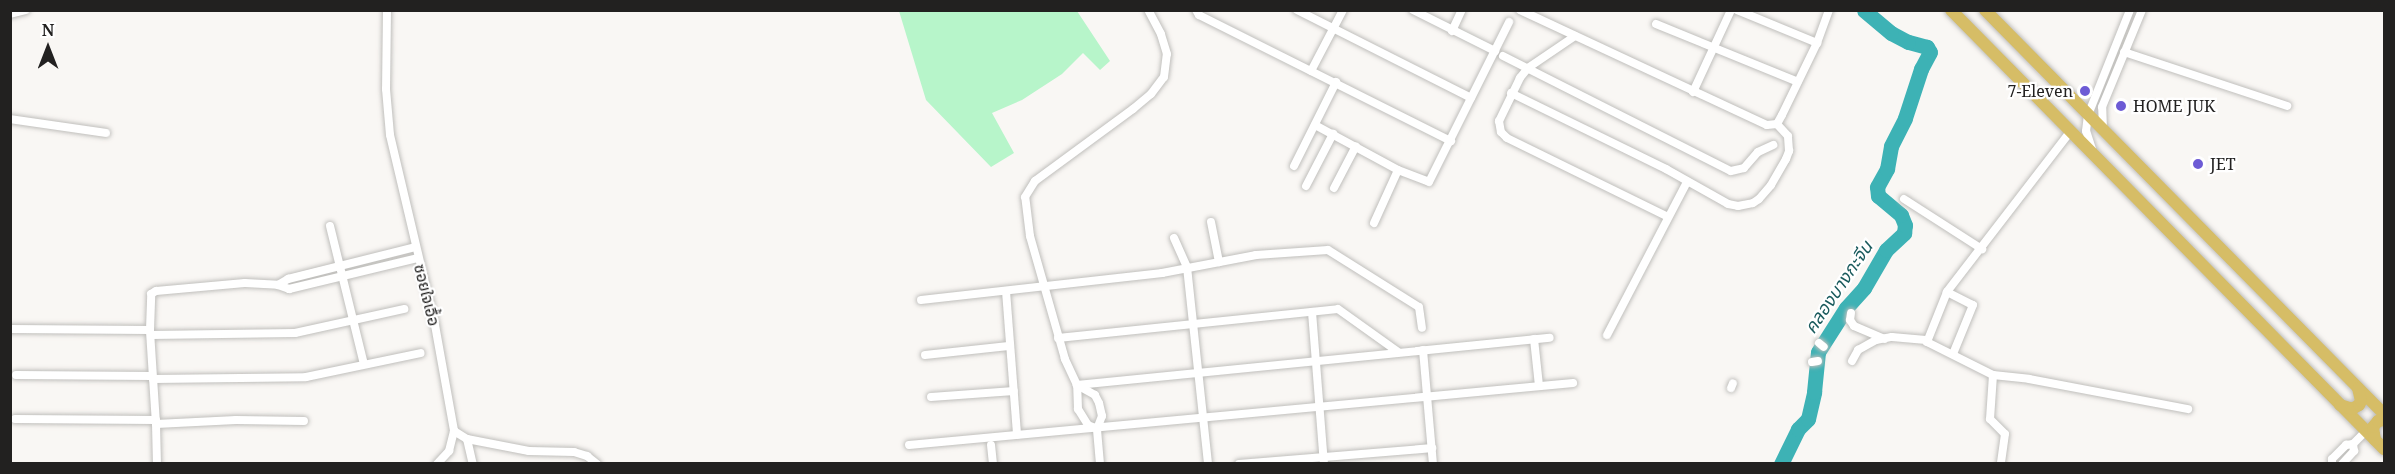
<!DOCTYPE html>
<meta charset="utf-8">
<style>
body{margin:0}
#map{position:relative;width:2395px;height:474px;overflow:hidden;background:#f9f7f4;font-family:"Noto Serif","Noto Sans Thai",serif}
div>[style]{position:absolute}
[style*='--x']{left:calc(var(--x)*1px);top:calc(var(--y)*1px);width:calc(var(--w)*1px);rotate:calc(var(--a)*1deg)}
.green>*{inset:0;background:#b7f5ca}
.river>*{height:15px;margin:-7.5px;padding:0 7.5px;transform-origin:7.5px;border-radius:7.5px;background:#3db2b5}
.roads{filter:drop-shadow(0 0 2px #c0bfbc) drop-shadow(0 0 2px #c0bfbc)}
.minor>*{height:8px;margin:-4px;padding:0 4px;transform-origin:4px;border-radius:4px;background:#fff}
.primary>*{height:12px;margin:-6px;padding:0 6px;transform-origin:6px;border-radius:6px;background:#d6bd66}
.dots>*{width:16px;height:16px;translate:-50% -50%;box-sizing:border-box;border:3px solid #fff;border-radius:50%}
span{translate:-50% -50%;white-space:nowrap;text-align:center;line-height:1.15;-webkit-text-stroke:4.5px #fff;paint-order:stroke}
.poi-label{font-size:16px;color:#222120}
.right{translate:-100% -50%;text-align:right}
.left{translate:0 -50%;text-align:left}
.street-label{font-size:16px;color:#222120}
.water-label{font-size:18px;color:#195a5c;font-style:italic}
.frame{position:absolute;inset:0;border:12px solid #222120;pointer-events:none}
.north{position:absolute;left:18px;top:18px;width:60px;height:60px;-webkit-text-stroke:4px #fff;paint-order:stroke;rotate:0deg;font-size:16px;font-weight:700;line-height:24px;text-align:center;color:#222120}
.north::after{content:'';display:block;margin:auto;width:21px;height:27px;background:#222120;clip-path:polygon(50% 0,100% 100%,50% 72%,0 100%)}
</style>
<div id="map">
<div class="green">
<div style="clip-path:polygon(899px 11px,1077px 11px,1110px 61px,1100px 70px,1083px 53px,1062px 74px,1022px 100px,992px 113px,1014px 153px,991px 167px,926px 100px)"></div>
</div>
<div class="river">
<div style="--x:1781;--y:464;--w:39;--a:-64"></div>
<div style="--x:1798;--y:429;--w:14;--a:-45"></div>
<div style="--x:1808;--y:419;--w:28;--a:-77"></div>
<div style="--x:1814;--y:392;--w:40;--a:-84.3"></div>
<div style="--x:1818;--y:352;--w:52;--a:-57.5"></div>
<div style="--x:1846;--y:308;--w:27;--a:-48"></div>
<div style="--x:1864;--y:288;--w:44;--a:-59.9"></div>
<div style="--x:1886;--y:250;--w:25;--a:-43"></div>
<div style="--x:1904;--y:233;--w:8;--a:-83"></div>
<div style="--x:1905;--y:225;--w:11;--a:-112"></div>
<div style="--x:1901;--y:215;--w:30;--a:-140"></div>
<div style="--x:1878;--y:196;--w:9;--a:-96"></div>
<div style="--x:1877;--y:187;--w:21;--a:-61"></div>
<div style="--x:1887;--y:169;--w:23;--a:-80"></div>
<div style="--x:1891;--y:146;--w:31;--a:-63"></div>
<div style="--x:1905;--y:118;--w:52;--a:-71.9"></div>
<div style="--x:1921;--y:69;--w:19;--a:-62"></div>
<div style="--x:1930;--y:52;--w:6;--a:-121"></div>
<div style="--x:1927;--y:47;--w:20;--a:-165"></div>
<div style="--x:1908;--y:42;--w:19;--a:-152"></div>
<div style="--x:1891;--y:33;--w:35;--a:-140"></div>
</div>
<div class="roads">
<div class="minor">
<div style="--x:387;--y:10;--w:79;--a:90.7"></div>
<div style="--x:386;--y:89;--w:46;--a:85"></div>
<div style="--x:390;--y:135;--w:195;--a:76.7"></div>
<div style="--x:435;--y:325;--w:108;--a:79.8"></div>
<div style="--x:454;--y:431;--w:15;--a:32"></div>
<div style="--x:467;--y:439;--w:63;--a:11"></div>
<div style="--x:529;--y:451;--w:45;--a:1.3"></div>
<div style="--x:574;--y:452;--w:14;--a:17"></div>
<div style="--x:587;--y:456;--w:13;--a:39"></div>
<div style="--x:1196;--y:10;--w:6;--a:59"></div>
<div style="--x:1199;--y:15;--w:282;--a:26.6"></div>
<div style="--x:1297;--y:10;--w:195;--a:26.8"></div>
<div style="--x:1413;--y:10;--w:92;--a:26.6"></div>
<div style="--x:1520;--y:10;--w:272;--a:25"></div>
<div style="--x:1767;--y:125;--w:10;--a:-6"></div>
<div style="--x:1777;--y:124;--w:10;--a:-61"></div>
<div style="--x:1782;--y:115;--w:80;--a:-64.1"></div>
<div style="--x:1817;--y:43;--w:35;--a:-70"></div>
<div style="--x:1737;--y:10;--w:87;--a:22.4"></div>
<div style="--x:10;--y:14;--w:16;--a:-14"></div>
<div style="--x:1656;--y:24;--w:153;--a:22.2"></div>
<div style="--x:1452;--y:31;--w:23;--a:-65"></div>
<div style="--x:1575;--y:36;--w:57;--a:145.8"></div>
<div style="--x:1528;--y:68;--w:13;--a:129"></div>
<div style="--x:1520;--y:78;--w:48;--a:116"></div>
<div style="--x:1499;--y:121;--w:11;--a:80"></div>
<div style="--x:1501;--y:132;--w:8;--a:45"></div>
<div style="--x:1507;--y:138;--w:179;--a:26.1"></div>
<div style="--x:2124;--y:52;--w:172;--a:18.3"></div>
<div style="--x:1503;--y:56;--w:255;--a:26.8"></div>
<div style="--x:1731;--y:171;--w:13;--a:-13"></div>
<div style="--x:1744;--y:168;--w:21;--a:-49"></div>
<div style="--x:1758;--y:152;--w:17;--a:-25"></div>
<div style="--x:1311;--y:71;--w:69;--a:-62.3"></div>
<div style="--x:1693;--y:92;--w:90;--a:-65.1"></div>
<div style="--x:1511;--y:93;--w:173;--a:26.1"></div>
<div style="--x:1666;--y:169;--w:71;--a:29.4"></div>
<div style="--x:1728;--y:204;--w:10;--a:11"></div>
<div style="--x:1738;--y:206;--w:15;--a:-11"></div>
<div style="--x:1753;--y:203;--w:7;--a:-34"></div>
<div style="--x:1759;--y:199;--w:18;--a:-49"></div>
<div style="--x:1771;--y:185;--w:30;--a:-60"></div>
<div style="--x:1786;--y:159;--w:9;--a:-69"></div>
<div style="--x:1789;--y:151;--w:15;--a:-94"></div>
<div style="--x:1788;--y:136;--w:16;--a:-133"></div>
<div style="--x:10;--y:119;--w:97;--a:8.3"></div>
<div style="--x:1315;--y:125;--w:94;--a:28.5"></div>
<div style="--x:1398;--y:170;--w:33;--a:21"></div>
<div style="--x:1429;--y:182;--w:179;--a:-63.4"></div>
<div style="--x:2103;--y:130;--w:23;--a:-92"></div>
<div style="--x:2102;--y:107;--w:105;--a:-67.6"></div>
<div style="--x:2070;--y:132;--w:202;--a:127.6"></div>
<div style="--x:1947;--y:292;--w:54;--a:111.8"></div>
<div style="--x:1927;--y:342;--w:74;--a:26.6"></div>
<div style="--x:1993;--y:375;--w:36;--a:6"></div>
<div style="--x:2029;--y:379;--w:162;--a:10.7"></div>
<div style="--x:2092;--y:149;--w:19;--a:-108"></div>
<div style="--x:2086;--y:131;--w:16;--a:-83"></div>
<div style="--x:2088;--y:115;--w:113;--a:-68.2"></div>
<div style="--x:1294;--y:166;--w:94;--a:-63.4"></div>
<div style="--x:1306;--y:186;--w:59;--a:-62.6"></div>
<div style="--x:1334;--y:188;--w:47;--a:-62.4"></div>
<div style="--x:1904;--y:199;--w:93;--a:32.7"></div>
<div style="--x:1211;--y:222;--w:41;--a:78.7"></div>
<div style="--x:1374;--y:223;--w:58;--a:-65.6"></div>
<div style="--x:330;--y:226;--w:142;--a:76.2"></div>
<div style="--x:1174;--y:238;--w:32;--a:66"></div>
<div style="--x:1187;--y:267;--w:198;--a:83.9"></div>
<div style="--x:278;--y:285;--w:12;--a:-31"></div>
<div style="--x:288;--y:279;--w:131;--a:-14.1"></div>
<div style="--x:1006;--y:291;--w:144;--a:85.6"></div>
<div style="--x:1947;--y:292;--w:29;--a:27"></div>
<div style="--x:1973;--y:305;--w:53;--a:112.2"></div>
<div style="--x:921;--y:300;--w:243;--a:-6.4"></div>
<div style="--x:1162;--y:273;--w:96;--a:-10.8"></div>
<div style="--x:1256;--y:255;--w:72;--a:-4"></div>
<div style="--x:1328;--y:250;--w:107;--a:32.1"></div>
<div style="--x:1419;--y:307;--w:21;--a:82"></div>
<div style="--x:1312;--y:312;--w:152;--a:85.5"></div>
<div style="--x:1851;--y:313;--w:7;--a:98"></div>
<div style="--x:1850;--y:320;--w:7;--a:56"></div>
<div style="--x:1854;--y:326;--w:33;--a:23"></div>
<div style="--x:10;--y:329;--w:140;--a:0.4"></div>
<div style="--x:151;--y:335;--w:144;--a:-0.8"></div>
<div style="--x:295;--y:333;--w:112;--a:-12.4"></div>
<div style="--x:1607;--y:335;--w:173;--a:-62.4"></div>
<div style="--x:1058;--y:338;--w:281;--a:-5.9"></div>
<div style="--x:1338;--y:309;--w:74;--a:35.6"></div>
<div style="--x:1534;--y:339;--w:47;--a:83.9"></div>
<div style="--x:1819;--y:343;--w:6;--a:39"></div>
<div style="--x:1423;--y:350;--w:114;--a:85"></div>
<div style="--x:925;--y:355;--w:84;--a:-6.1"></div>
<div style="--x:1852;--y:361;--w:13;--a:-61"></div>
<div style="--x:1858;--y:350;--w:21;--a:-29"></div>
<div style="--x:1876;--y:340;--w:16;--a:-11"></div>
<div style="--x:1892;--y:337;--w:34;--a:5"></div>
<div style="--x:1812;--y:362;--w:6;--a:-9"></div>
<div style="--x:16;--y:375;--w:136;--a:0.4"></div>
<div style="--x:1993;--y:375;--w:44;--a:93.9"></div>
<div style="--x:1990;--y:419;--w:21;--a:45"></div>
<div style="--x:2005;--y:434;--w:30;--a:98"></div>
<div style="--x:153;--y:379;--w:153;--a:-0.7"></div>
<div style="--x:306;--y:377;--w:117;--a:-11.8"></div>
<div style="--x:1731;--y:388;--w:5;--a:-68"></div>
<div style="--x:931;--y:397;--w:83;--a:-4.1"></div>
<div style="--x:15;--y:419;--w:141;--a:0.4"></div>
<div style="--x:304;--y:421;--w:68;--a:-179.2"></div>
<div style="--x:236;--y:420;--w:80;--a:177.1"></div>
<div style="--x:156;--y:424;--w:94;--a:-93.7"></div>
<div style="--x:150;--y:330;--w:36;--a:-88"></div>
<div style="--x:151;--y:294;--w:6;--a:-31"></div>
<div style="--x:156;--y:291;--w:89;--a:-5.1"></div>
<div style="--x:245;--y:283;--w:33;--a:3"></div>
<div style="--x:278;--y:285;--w:12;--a:20"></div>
<div style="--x:289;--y:289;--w:133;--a:-13.5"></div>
<div style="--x:156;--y:424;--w:40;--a:88.6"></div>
<div style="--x:1095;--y:428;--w:8;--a:-157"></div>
<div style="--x:1088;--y:425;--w:19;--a:-122"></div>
<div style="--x:1078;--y:409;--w:24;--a:-92"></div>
<div style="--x:1077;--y:385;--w:475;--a:-5.7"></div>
<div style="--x:467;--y:439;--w:26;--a:77"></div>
<div style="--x:909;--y:445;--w:667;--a:-5.33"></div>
<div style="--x:991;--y:445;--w:19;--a:84"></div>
<div style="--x:437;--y:464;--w:18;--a:-47"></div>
<div style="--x:449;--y:451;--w:21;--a:-76"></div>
<div style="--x:1100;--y:464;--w:35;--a:-95"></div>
<div style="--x:1097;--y:429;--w:14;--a:-69"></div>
<div style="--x:1102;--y:416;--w:13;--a:-103"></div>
<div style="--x:1099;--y:403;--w:9;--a:-117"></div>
<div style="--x:1095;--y:395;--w:21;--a:-151"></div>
<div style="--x:1077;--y:385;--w:29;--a:-115"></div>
<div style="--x:1065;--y:359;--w:128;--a:-105.9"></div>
<div style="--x:1030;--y:236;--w:39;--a:-97"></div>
<div style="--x:1025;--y:197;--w:19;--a:-58"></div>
<div style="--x:1035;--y:181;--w:122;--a:-36.3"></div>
<div style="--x:1133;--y:109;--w:23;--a:-40"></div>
<div style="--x:1151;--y:94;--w:21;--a:-53"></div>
<div style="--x:1164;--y:77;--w:23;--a:-83"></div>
<div style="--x:1167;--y:54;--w:21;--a:-107"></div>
<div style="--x:1161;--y:34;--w:27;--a:-118"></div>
<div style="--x:1239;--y:464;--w:194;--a:-4.7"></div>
<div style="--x:2332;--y:464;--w:5;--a:-90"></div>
<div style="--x:2332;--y:459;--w:20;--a:-45"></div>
<div style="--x:2346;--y:445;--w:7;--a:-8"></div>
<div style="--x:2353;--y:444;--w:18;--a:-45"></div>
<div style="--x:2342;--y:464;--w:18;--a:-47"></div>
<div style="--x:2354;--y:451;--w:7;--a:-98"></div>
</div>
<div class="primary">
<div style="--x:1951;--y:10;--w:617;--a:45.39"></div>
<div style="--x:1985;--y:10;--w:568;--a:45.36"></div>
<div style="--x:2340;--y:405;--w:13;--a:18"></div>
<div style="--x:2352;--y:409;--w:8;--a:-30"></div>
<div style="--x:2359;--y:405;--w:4;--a:-63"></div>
<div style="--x:2361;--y:401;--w:13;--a:-103"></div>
<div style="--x:2375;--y:440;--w:13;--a:-99"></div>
<div style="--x:2373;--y:427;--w:8;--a:-50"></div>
<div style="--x:2378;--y:421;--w:6;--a:-9"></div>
</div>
</div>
<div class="dots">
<div style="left:2085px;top:91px;background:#6d5bd5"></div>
<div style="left:2121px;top:106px;background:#6d5bd5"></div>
<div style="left:2198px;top:164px;background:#6d5bd5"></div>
</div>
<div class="poi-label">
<span class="right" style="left:2073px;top:91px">7-Eleven</span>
<span class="left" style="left:2133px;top:106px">HOME JUK</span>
<span class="left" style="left:2210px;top:164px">JET</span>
</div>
<div class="street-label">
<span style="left:427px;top:295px;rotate:76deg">ซอยใจเอื้อ</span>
</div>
<div class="water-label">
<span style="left:1838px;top:287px;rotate:-56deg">คลองบางกะจีน</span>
</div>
<div class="frame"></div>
<div class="north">N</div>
</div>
